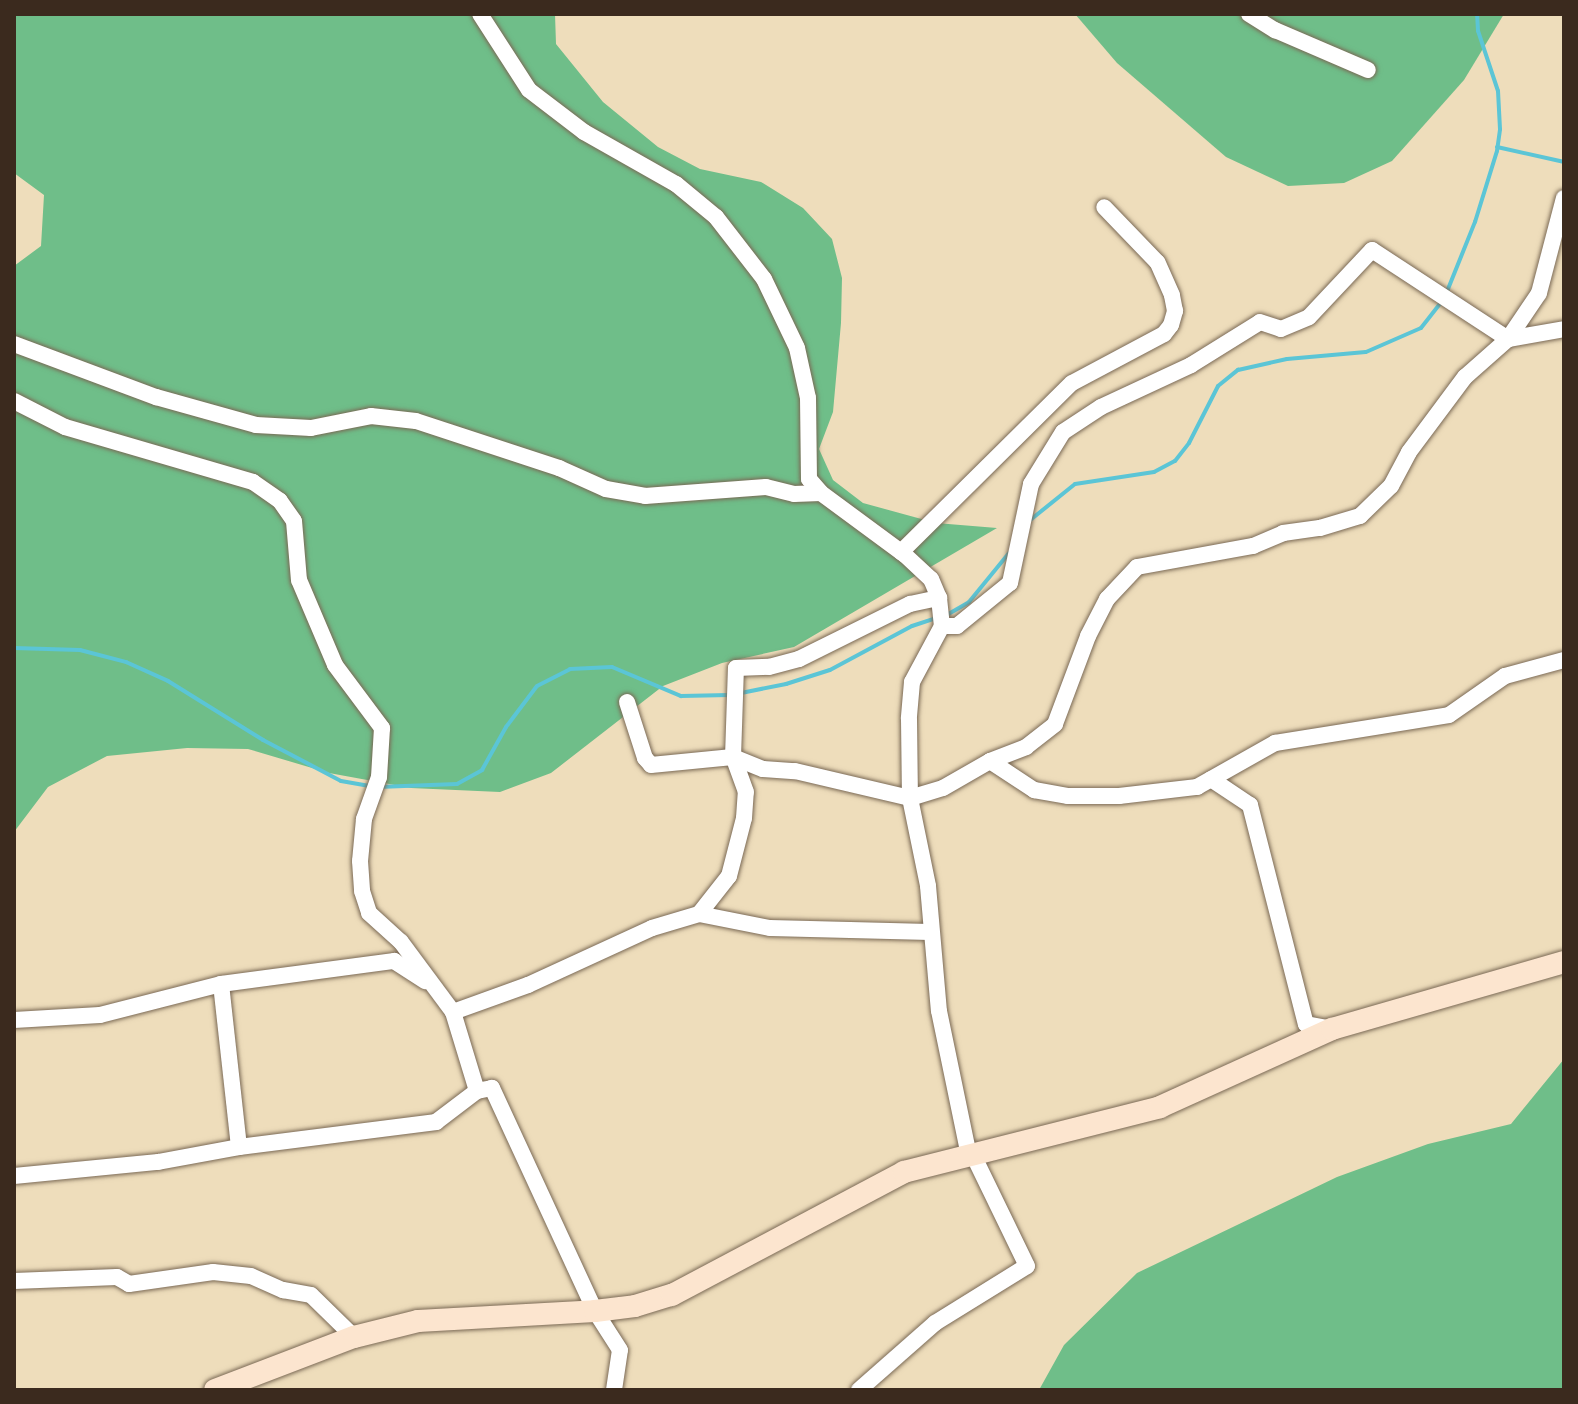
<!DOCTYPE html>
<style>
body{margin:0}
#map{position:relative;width:1578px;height:1404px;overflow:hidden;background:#edb;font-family:"IM FELL DW Pica",serif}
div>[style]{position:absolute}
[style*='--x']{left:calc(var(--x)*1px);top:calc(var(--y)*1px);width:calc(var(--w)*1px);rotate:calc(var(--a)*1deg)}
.forest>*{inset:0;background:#6fbe89}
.stream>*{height:4px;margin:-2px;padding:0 2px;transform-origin:2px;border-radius:2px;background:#5bc5d6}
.roads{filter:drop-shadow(0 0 2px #7a6955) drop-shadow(0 0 2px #7a6955)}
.street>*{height:16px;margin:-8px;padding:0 8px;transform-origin:8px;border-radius:8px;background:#fff}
.secondary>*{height:22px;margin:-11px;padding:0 11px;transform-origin:11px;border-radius:11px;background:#fce5cf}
span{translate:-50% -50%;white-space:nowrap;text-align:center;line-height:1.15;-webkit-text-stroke:6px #f7f3e8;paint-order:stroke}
.frame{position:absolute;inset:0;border:16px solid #3b2a1e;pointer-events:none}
</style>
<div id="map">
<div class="forest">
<div style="clip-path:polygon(14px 14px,555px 14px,556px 44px,603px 102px,658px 147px,700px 169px,761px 182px,803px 208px,832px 239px,842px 278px,841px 323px,833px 412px,819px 449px,833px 480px,863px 503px,936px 523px,997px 528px,794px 647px,722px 663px,663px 686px,551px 773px,500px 792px,411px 788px,329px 773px,248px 749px,187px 748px,107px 756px,48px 787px,14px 832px,14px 266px,41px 246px,44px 195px,14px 173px)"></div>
<div style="clip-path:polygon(1075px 14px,1504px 14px,1464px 80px,1392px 161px,1344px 183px,1288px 186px,1226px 157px,1117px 63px)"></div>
<div style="clip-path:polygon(1564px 1059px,1564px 1390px,1039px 1390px,1064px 1345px,1137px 1273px,1337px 1177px,1428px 1144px,1511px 1124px)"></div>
</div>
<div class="stream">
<div style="--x:1497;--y:147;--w:69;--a:12.6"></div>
<div style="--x:1446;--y:294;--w:78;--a:-68.1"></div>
<div style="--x:1475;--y:222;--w:74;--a:-72.8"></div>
<div style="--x:1497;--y:151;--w:22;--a:-82"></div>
<div style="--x:1500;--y:129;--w:38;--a:-93"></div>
<div style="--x:1498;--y:91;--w:63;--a:-108.4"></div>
<div style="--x:1478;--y:31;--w:17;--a:-93"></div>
<div style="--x:1029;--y:521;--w:59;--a:-38.8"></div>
<div style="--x:1075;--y:484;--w:80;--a:-8.6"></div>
<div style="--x:1154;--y:472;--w:24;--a:-28"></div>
<div style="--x:1175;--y:461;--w:23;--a:-52"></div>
<div style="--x:1189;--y:443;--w:64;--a:-63"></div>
<div style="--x:1218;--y:386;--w:26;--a:-39"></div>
<div style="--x:1238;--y:370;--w:50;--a:-12.7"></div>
<div style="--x:1287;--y:359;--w:79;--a:-5.1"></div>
<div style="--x:1366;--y:352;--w:60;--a:-23.6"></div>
<div style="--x:1421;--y:328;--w:33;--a:-52"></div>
<div style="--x:945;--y:616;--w:28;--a:-30"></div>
<div style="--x:969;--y:602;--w:63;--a:-50.8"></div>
<div style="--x:14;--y:648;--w:66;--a:1.7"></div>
<div style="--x:80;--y:650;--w:48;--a:14.6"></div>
<div style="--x:126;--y:662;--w:46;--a:24.3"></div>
<div style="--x:168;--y:681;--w:112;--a:31.8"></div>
<div style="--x:263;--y:740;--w:88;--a:27.7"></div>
<div style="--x:341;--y:781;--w:29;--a:10"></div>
<div style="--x:741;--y:693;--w:46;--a:-11.3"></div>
<div style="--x:786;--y:684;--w:46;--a:-17.7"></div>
<div style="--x:830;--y:670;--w:93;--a:-28.2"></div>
<div style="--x:912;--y:626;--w:26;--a:-18"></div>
<div style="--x:378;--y:787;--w:79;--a:-2.2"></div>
<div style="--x:457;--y:784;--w:29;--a:-29"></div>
<div style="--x:482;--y:770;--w:49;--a:-60.8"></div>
<div style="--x:506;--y:727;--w:51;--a:-52.9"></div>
<div style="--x:537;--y:686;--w:37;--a:-27"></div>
<div style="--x:570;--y:669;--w:42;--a:-2.7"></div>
<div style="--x:612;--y:667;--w:75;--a:22.8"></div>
<div style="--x:681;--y:696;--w:48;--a:-1.2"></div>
</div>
<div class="roads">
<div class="street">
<div style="--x:480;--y:14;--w:90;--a:57.2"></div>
<div style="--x:529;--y:90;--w:69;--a:37.4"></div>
<div style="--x:584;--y:132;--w:106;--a:29.5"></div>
<div style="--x:676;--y:184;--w:52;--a:39.5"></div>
<div style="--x:716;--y:217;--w:78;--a:52.3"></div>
<div style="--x:764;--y:279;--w:76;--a:64.4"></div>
<div style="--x:797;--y:348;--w:51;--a:77.6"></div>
<div style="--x:808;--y:398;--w:81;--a:89.3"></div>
<div style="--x:809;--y:479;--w:18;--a:49"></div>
<div style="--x:821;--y:493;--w:104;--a:36.4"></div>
<div style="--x:905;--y:555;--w:35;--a:43"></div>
<div style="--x:931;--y:579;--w:21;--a:67"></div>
<div style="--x:939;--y:598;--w:28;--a:84"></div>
<div style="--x:942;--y:626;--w:64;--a:118.2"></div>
<div style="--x:912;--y:682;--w:37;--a:95"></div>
<div style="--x:909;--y:719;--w:79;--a:89.3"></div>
<div style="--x:910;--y:798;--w:90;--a:78.4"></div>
<div style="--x:928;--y:886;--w:125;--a:85"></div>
<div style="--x:939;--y:1011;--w:148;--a:78.3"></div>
<div style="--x:1249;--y:14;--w:31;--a:32"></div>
<div style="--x:1275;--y:30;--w:101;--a:23.3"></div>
<div style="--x:14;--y:344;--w:152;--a:20.5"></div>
<div style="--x:156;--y:397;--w:104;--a:15.6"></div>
<div style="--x:256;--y:425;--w:55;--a:3.1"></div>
<div style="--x:311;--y:428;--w:61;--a:-11.3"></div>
<div style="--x:371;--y:416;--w:45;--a:6.3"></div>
<div style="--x:416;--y:421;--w:151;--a:18.2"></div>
<div style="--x:559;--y:468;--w:51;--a:24.1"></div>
<div style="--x:606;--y:489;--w:40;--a:10"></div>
<div style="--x:645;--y:496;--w:121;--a:-4.3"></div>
<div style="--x:766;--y:487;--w:29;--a:14"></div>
<div style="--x:794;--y:494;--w:27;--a:-2"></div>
<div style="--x:14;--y:401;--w:57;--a:27"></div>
<div style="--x:65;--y:427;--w:196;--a:16.3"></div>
<div style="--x:253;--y:482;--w:33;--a:35"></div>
<div style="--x:280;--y:501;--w:24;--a:55"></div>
<div style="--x:294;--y:521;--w:59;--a:85.2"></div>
<div style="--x:299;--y:580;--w:92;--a:67"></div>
<div style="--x:335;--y:665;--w:79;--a:53.3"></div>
<div style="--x:382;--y:728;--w:49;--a:93.5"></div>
<div style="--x:379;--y:777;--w:45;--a:109.7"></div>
<div style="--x:364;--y:819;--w:42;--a:95.4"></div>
<div style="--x:360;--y:861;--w:30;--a:86"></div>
<div style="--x:362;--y:891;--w:23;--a:72"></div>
<div style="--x:369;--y:913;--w:43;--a:42.2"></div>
<div style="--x:401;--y:942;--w:87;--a:53.4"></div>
<div style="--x:901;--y:552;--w:240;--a:-44.7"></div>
<div style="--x:1072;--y:383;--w:104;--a:-28"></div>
<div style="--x:1164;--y:334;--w:11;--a:-52"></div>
<div style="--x:1171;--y:325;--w:15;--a:-74"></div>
<div style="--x:1175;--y:311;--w:16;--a:-101"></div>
<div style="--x:1172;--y:295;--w:36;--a:-114"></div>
<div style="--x:1157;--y:262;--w:76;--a:-133.9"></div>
<div style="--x:942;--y:626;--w:15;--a:0"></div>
<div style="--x:957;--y:626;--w:68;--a:-39.1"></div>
<div style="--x:1010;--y:583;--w:101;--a:-78"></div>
<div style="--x:1031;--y:484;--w:61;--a:-58.4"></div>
<div style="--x:1063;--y:432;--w:45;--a:-33.3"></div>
<div style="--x:1101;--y:407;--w:99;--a:-25"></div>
<div style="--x:1191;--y:365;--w:81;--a:-31.9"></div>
<div style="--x:1260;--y:322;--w:22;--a:18"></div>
<div style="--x:1281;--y:329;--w:30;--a:-23"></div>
<div style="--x:1309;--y:317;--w:92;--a:-46.8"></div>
<div style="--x:1372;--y:250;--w:163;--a:33.2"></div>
<div style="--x:1508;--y:339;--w:57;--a:-10.1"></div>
<div style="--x:627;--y:702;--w:59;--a:72.2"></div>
<div style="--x:645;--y:758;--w:9;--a:49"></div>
<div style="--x:651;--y:765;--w:82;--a:-5.6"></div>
<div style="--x:733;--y:757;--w:89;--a:-88.1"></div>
<div style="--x:736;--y:668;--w:33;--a:-2"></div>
<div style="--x:769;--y:667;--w:31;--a:-15"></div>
<div style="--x:799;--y:659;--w:124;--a:-26.4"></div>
<div style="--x:910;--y:604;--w:30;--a:-12"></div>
<div style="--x:990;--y:761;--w:53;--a:33.4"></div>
<div style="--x:1034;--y:790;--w:35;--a:10"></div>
<div style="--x:1068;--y:796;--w:51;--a:0"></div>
<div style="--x:1119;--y:796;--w:79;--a:-6.6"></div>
<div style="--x:1197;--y:787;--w:90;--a:-29.4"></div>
<div style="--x:1275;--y:743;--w:176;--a:-9.1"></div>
<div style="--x:1449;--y:715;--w:68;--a:-34.9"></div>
<div style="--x:1505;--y:676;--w:61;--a:-15.2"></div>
<div style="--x:1211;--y:779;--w:47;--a:33.7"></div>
<div style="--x:1250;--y:805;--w:226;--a:75.7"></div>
<div style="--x:1306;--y:1024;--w:26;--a:11"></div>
<div style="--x:699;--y:914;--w:72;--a:11.2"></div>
<div style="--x:770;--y:928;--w:160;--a:1.4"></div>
<div style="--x:221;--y:984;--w:164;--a:83.7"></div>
<div style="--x:14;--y:1020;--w:86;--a:-3.3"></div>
<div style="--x:100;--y:1015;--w:125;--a:-14.4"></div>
<div style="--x:221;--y:984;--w:175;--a:-7.6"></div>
<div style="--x:394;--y:961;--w:37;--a:33"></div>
<div style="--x:14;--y:1176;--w:145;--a:-5.6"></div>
<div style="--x:158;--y:1162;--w:82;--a:-10.5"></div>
<div style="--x:239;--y:1147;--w:199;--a:-7.2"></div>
<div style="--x:436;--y:1122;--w:51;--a:-37.1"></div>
<div style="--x:14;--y:1281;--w:103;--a:-2.2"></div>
<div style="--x:117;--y:1277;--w:14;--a:30"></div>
<div style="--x:129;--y:1284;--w:85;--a:-8.1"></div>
<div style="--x:213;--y:1272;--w:38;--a:6"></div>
<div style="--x:251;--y:1276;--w:35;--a:24"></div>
<div style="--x:283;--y:1290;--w:28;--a:10"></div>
<div style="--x:311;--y:1295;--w:60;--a:44.3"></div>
<div style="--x:614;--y:1390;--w:40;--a:-81.5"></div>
<div style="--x:620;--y:1350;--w:46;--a:-122.7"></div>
<div style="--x:595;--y:1311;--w:246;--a:-114.8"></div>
<div style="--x:492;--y:1088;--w:15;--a:169"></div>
<div style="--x:477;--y:1091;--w:83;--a:-106.9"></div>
<div style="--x:453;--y:1012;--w:80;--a:-19.8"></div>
<div style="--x:528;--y:985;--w:136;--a:-24.7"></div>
<div style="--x:652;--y:928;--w:49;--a:-16.6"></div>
<div style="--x:699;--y:914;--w:48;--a:-51.7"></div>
<div style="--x:729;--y:876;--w:60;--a:-75.5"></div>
<div style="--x:744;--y:818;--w:26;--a:-86"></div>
<div style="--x:746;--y:792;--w:37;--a:-110"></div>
<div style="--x:733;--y:757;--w:32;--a:22"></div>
<div style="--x:763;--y:769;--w:32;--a:4"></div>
<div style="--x:795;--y:771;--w:118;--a:13.2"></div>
<div style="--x:910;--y:798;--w:34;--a:-17"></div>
<div style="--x:943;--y:788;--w:54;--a:-29.9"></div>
<div style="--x:990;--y:761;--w:39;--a:-21"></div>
<div style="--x:1026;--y:747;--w:37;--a:-38"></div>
<div style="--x:1055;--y:724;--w:94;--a:-69.4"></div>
<div style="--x:1088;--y:636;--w:42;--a:-62.8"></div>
<div style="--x:1107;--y:599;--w:44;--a:-46.8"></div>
<div style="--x:1137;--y:567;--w:118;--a:-10.3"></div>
<div style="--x:1253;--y:546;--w:33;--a:-23"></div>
<div style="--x:1283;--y:533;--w:37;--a:-8"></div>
<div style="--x:1320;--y:528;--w:42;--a:-16.7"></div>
<div style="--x:1360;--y:516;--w:43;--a:-44.1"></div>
<div style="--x:1391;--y:486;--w:38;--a:-62"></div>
<div style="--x:1409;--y:452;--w:94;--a:-53.3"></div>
<div style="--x:1465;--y:377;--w:57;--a:-41.5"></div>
<div style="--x:1508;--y:339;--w:55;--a:-56"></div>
<div style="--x:1539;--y:293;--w:98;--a:-75.3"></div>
<div style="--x:859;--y:1390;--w:101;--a:-41.4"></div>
<div style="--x:935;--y:1323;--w:108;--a:-31.8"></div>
<div style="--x:1027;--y:1266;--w:123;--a:-115.9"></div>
</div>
<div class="secondary">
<div style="--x:215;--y:1390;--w:149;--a:-20.9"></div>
<div style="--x:354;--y:1337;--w:66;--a:-14"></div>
<div style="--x:418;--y:1321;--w:177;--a:-3.2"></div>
<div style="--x:595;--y:1311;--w:40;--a:-7.1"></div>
<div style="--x:635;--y:1306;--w:39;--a:-17"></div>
<div style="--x:672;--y:1295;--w:263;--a:-27.9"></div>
<div style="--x:904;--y:1172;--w:264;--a:-14.2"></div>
<div style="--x:1160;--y:1107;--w:189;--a:-24.4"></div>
<div style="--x:1332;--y:1029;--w:241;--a:-16.1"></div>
</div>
</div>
<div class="frame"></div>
</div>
